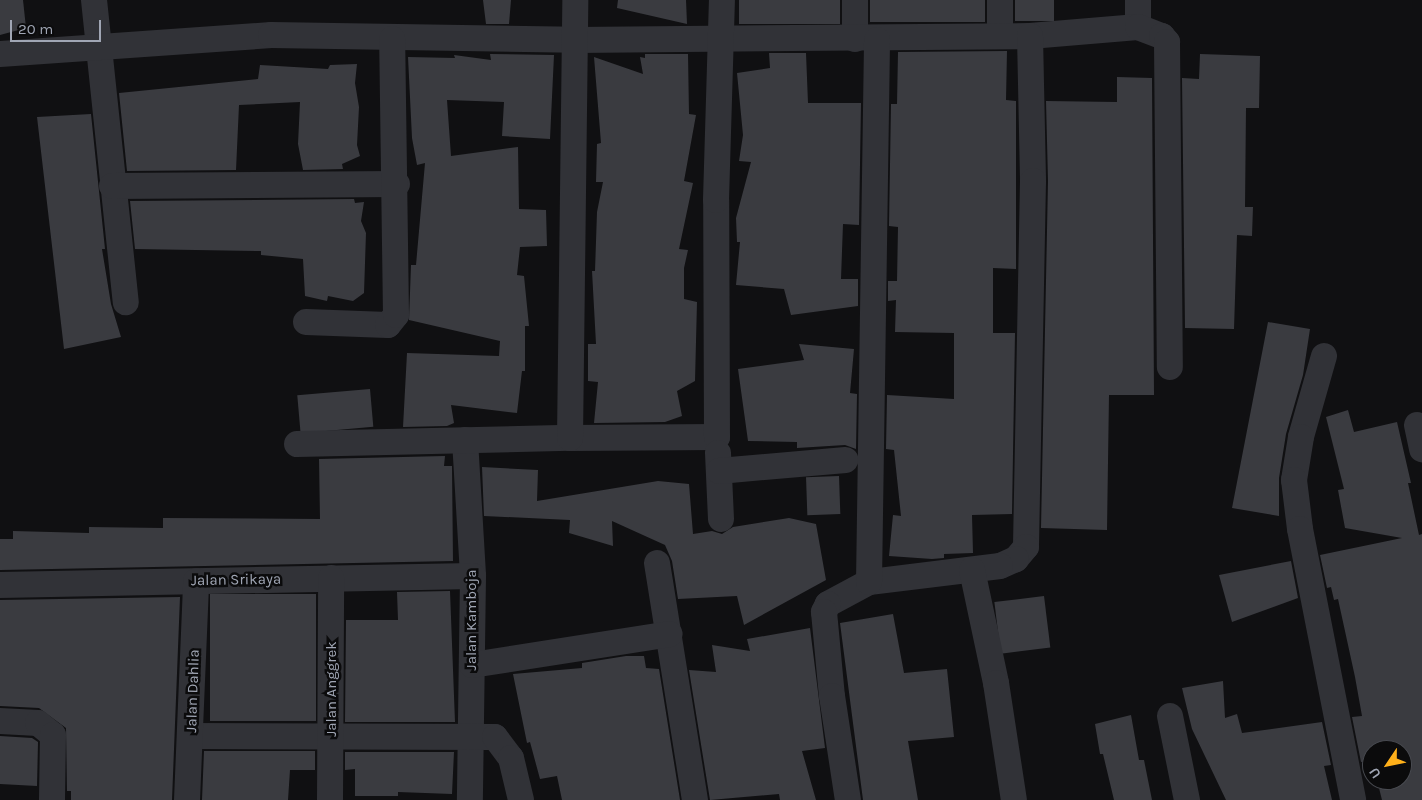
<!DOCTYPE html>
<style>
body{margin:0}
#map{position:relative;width:1422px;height:800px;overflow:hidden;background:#101012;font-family:Karla,sans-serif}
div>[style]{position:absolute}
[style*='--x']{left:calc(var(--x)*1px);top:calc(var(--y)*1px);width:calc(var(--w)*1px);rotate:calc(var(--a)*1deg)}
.building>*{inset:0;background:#3a3b40;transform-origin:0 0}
.minor>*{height:26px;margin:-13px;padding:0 13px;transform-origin:13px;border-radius:13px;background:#313237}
span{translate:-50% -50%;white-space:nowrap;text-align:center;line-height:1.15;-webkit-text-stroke:5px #0b0b0c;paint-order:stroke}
.street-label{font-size:15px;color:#a0a6b4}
.north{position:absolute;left:1362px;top:740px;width:50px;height:50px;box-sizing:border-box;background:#0b0b0c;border:1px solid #47494f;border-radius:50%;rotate:236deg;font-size:14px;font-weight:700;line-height:20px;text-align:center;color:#a0a6b4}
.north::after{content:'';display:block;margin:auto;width:18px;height:22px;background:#ffb01a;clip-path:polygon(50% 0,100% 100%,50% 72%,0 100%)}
.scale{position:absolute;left:10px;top:20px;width:91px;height:22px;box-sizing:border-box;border:2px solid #a0a6b4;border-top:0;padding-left:6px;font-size:15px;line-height:18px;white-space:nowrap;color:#a0a6b4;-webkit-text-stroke:4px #0b0b0c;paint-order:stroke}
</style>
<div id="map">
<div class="building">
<div style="clip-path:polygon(0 0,23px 0,26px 28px,0 35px)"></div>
<div style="clip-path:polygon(483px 0,511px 0,509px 24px,486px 24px)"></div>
<div style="clip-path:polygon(618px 0,686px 0,687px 24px,617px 8px)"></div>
<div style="left:739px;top:0;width:101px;height:24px"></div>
<div style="left:870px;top:0;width:115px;height:22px"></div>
<div style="left:1015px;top:0;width:39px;height:21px"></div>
<div style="clip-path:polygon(1007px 51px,1006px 100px,1016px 101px,1016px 269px,993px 268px,993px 333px,1015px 333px,1012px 514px,972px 515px,973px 553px,944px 554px,944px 558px,932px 559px,889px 556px,893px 515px,901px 516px,894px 450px,886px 449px,887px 395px,954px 399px,954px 333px,895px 332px,896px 300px,888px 301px,888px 281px,897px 281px,898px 227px,889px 226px,891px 104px,897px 104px,898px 52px)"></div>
<div style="clip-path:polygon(769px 53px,806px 53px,808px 103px,861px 103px,859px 225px,843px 224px,841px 279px,858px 279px,858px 306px,791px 315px,784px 289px,736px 285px,740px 242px,737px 242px,736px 218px,751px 162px,739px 161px,743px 135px,737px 73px,770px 68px)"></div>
<div style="clip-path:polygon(490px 54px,554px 55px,550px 139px,502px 136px,504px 102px,447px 100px,451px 156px,518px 147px,519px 209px,546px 210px,547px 246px,520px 247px,517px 275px,524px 276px,529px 326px,525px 326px,525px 371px,522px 371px,517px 413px,451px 405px,454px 423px,447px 426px,403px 427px,407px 353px,499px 356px,500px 341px,409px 320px,411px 265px,416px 265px,425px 163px,417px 165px,412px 138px,408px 57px,455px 58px,454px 55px,491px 60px)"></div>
<div style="clip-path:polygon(645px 54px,688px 54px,689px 114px,696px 115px,684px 181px,693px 183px,679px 249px,688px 250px,684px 268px,684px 299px,697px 302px,695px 381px,677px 391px,682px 416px,665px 422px,594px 423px,598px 382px,588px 381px,588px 344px,596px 344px,592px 271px,595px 271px,597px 212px,603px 182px,596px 182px,597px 144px,601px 143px,594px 57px,643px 74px,640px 57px,645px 58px)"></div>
<div style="clip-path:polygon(1200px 54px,1260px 56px,1259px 108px,1246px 108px,1245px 207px,1253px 207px,1252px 236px,1237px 235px,1234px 329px,1185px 328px,1182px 78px,1199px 79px)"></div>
<div style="clip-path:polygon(357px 64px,355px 83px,359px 107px,357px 145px,360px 156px,342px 164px,343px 169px,303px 170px,298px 144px,300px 102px,239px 105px,236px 170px,127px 171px,119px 93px,258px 79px,260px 65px,328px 69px,330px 65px)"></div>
<div style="clip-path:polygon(1117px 77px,1152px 78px,1154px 395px,1109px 395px,1107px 530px,1041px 528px,1048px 181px,1046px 101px,1117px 102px)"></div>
<div style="clip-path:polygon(91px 114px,105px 249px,102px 249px,111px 304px,121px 337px,64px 349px,37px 117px)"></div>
<div style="clip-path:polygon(354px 199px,355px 203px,364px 202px,361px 221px,366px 233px,364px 293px,353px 301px,328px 296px,327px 301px,305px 296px,303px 259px,261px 255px,261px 251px,135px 249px,130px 201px)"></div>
<div style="clip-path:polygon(1268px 322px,1310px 329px,1303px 375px,1286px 434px,1279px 478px,1279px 516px,1232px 508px)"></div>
<div style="clip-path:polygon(799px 344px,854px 349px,850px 393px,857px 394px,856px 449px,845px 445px,797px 448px,797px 442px,748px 441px,738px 369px,804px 360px)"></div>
<div style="left:370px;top:389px;width:38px;height:73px;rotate:85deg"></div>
<div style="clip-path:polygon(1348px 410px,1354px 432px,1397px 422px,1411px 483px,1408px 483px,1419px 535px,1422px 534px,1422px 800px,1382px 800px,1377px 780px,1402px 780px,1402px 750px,1372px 750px,1372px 761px,1361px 762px,1352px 717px,1362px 716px,1355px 677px,1338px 599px,1334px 600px,1331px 587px,1327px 588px,1320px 555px,1402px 538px,1345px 528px,1338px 490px,1344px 489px,1326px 417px)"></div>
<div style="clip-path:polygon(445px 456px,444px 466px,452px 466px,453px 561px,0 570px,0 539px,13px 539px,13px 531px,89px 533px,89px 527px,163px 528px,163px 518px,320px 519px,319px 459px)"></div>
<div style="clip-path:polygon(482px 467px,538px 470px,537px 501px,658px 481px,689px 484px,693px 534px,712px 531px,722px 534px,733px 527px,789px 518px,816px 524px,826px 580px,744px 625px,737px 596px,678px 599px,672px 561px,665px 545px,612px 521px,613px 546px,569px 533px,570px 520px,484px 516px)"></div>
<div style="left:839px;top:476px;width:38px;height:33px;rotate:88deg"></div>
<div style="clip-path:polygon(1291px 561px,1298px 598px,1232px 622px,1219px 575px)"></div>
<div style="clip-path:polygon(450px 591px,455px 722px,345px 722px,346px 620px,398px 620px,397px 592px)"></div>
<div style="left:316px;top:594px;width:127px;height:106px;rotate:90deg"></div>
<div style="left:1044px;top:596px;width:52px;height:50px;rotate:83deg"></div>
<div style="clip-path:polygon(180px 597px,172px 800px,71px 800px,71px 791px,67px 791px,66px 728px,39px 708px,0 706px,0 600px)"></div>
<div style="clip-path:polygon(893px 614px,904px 673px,947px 669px,954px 737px,908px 741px,918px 800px,863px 800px,840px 623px)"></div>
<div style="clip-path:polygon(810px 628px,825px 748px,802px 751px,816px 800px,780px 800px,779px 794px,710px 800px,689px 670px,716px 672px,712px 645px,750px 651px,747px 639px)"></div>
<div style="clip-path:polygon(626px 656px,644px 656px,646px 668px,659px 669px,680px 800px,562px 800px,557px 776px,540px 779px,530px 742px,527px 743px,513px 674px,582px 668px,582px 663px)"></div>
<div style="clip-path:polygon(1223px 681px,1225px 718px,1237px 714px,1242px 733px,1322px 722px,1331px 765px,1324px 766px,1332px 800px,1226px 800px,1192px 729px,1182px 688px)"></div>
<div style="clip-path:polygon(1131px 715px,1139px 760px,1144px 760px,1152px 800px,1114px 800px,1103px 754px,1100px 754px,1095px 724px)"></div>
<div style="clip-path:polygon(0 736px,32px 738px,38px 742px,37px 786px,0 784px)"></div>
<div style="clip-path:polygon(204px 751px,315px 751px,315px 770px,290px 770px,288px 800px,202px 800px)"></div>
<div style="clip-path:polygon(345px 752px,454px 752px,452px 794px,398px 792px,398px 796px,355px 796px,355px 769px,345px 770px)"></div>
</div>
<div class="minor">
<div style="--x:94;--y:0;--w:304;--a:84"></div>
<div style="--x:1138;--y:27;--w:27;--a:-90"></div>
<div style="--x:1000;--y:36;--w:36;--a:-90"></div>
<div style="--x:1030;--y:36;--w:108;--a:-4.8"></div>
<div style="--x:1138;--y:27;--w:26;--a:21"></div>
<div style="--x:1162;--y:36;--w:8;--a:50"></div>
<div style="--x:1167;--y:42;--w:325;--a:89.5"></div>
<div style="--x:855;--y:39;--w:39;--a:-90"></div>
<div style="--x:0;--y:54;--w:272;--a:-4"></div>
<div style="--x:271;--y:35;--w:304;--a:0.9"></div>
<div style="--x:575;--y:40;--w:455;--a:-0.5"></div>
<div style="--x:1030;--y:36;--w:145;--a:88.8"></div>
<div style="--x:1033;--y:181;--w:366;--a:91.1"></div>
<div style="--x:1026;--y:547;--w:16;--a:130"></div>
<div style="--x:1016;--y:559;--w:17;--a:156"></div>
<div style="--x:1000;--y:566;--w:132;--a:173"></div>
<div style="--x:869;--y:582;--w:47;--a:151.8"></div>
<div style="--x:828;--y:604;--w:9;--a:117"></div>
<div style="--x:824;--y:612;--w:84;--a:84.6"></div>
<div style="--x:832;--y:696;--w:105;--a:81.3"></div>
<div style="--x:112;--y:186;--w:285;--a:-0.4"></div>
<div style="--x:306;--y:322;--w:82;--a:2.1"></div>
<div style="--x:388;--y:325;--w:13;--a:-51"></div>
<div style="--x:396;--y:315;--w:276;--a:-90.8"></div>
<div style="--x:1324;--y:356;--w:84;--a:105.9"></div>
<div style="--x:1301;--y:437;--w:44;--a:99.2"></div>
<div style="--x:1294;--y:480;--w:49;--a:83"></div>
<div style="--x:1300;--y:529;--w:276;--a:78.9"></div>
<div style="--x:1417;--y:425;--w:25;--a:78"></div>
<div style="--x:570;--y:438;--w:147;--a:-0.4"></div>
<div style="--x:717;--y:437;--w:237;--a:-90.2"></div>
<div style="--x:716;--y:200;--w:200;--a:-88.3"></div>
<div style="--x:465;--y:440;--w:136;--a:86.6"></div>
<div style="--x:473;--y:576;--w:224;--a:90.8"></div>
<div style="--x:297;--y:444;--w:273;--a:-1.3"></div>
<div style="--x:570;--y:438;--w:438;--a:-89.3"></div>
<div style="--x:718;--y:453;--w:66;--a:87.4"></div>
<div style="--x:719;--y:471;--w:127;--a:-5"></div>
<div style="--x:657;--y:563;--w:240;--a:80.9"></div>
<div style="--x:972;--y:570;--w:116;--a:78"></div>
<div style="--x:996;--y:683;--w:118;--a:81.3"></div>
<div style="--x:869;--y:582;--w:542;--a:-89.15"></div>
<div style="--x:0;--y:585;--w:473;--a:-1.1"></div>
<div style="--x:472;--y:665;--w:200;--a:-8.9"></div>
<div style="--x:1170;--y:716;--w:86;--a:78.6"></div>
<div style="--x:0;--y:721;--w:38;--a:3"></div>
<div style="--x:38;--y:723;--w:19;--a:39"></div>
<div style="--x:53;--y:735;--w:65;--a:90.9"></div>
<div style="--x:192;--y:736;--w:303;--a:0.2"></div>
<div style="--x:495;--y:737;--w:26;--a:53"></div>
<div style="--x:511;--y:758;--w:43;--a:76.6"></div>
<div style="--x:187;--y:800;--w:219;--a:-87.6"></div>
<div style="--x:330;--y:800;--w:222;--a:-89.7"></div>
</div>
<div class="street-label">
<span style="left:236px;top:580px;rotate:-1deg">Jalan Srikaya</span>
<span style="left:472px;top:620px;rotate:-90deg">Jalan Kamboja</span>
<span style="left:332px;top:689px;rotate:-90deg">Jalan Anggrek</span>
<span style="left:193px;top:691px;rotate:-88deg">Jalan Dahlia</span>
</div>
<div class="north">U</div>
<div class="scale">20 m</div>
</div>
